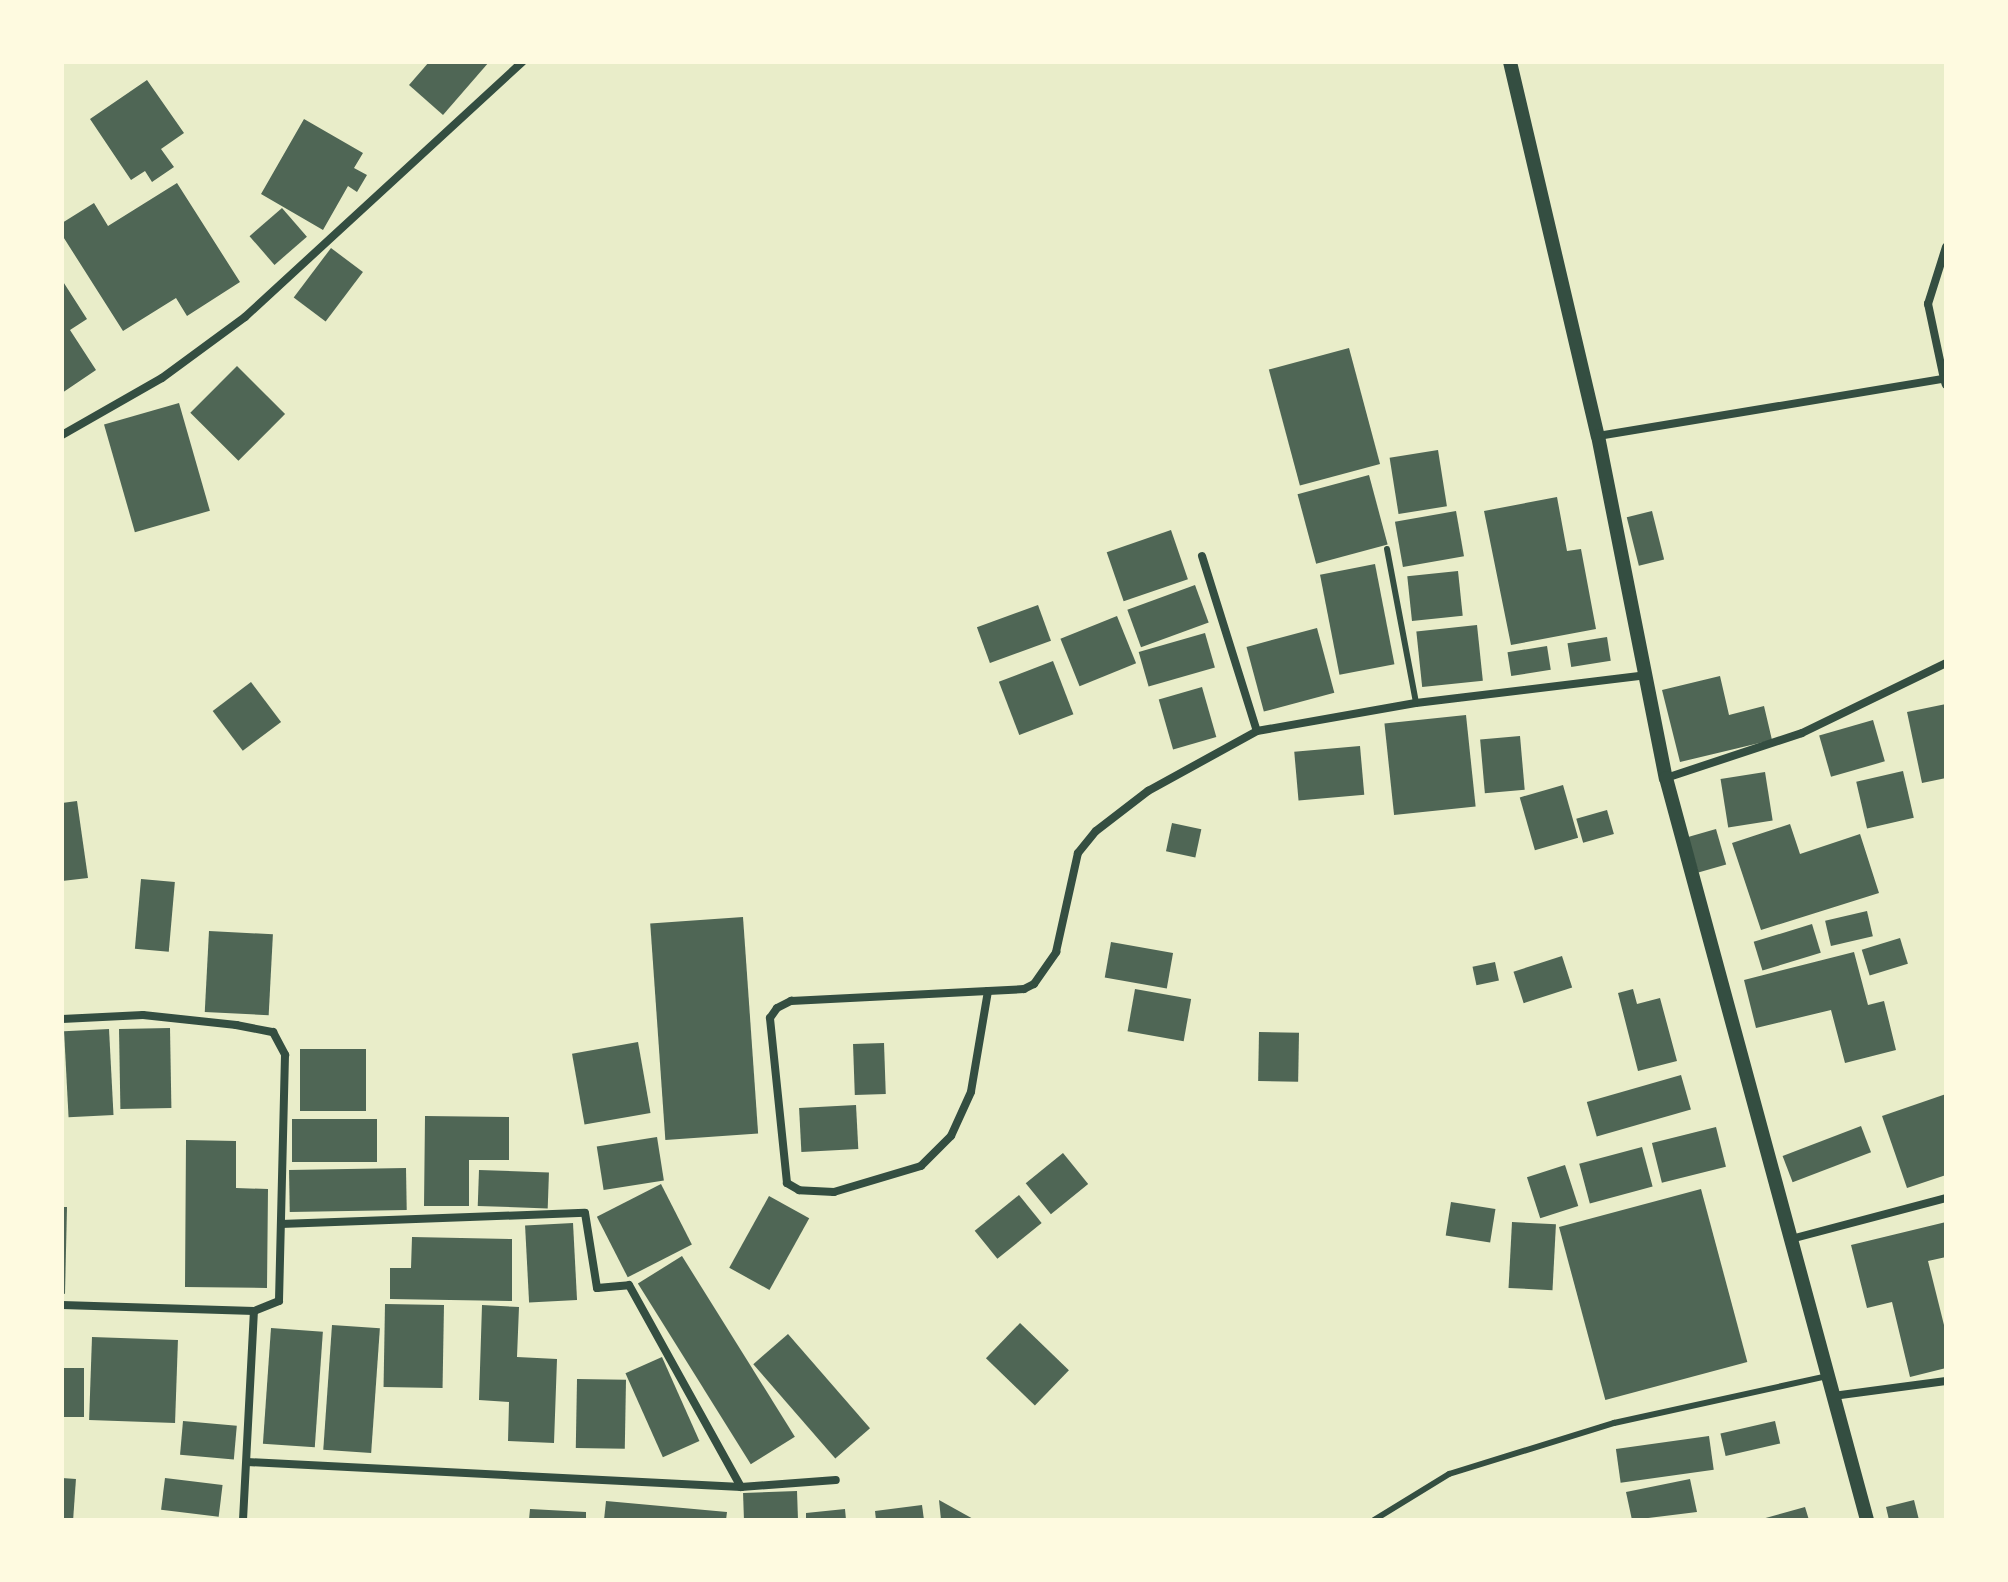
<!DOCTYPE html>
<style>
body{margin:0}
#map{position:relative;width:2008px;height:1582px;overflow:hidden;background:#e9edc9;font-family:Figtree,sans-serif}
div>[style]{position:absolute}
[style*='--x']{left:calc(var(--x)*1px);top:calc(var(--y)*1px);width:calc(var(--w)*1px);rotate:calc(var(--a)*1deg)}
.building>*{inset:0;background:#4f6655;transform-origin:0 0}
.service>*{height:6px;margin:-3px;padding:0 3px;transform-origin:3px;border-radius:3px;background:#344e41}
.minor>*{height:8px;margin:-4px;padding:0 4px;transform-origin:4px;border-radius:4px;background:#344e41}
.tertiary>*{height:14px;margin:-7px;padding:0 7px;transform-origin:7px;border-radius:7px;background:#344e41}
span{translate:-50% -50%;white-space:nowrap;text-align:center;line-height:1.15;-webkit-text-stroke:6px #fefae0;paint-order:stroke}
.frame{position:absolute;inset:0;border:64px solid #fefae0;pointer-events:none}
</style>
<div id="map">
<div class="building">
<div style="clip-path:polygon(429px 62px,489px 62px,443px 115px,409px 85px)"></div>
<div style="clip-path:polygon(147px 80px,184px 133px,161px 149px,174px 167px,152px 182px,145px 171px,131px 180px,90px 119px)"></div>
<div style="clip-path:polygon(304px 119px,363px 153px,354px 168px,367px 175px,357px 192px,348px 186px,323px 230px,261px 194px)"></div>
<div style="clip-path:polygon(177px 183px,240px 282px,187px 316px,176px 298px,123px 331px,62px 235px,62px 223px,94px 203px,108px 226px)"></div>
<div style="left:282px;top:208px;width:38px;height:43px;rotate:49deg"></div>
<div style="left:331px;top:248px;width:40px;height:62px;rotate:37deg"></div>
<div style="clip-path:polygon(62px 280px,87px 319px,70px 330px,96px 370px,62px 393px)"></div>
<div style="left:1349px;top:348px;width:120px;height:83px;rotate:75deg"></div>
<div style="left:237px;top:366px;width:68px;height:66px;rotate:45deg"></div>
<div style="left:179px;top:403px;width:112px;height:78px;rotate:74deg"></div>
<div style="left:1438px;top:450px;width:57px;height:49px;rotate:81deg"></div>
<div style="left:1369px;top:475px;width:72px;height:74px;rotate:75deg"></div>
<div style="clip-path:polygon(1557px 497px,1567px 551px,1581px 549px,1596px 629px,1511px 645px,1484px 511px)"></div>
<div style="left:1456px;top:511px;width:46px;height:62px;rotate:80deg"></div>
<div style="left:1652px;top:511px;width:50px;height:26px;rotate:76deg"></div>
<div style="left:1171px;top:530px;width:52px;height:68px;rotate:71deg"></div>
<div style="left:1375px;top:564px;width:102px;height:56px;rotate:79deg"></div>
<div style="left:1458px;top:571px;width:45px;height:51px;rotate:84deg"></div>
<div style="left:1195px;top:585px;width:40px;height:72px;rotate:70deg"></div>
<div style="left:1038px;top:605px;width:38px;height:65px;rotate:70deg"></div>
<div style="left:1117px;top:616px;width:51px;height:61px;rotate:68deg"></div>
<div style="left:1477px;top:625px;width:56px;height:61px;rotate:84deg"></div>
<div style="left:1317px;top:628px;width:67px;height:73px;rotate:75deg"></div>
<div style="left:1205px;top:633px;width:36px;height:69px;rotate:74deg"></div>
<div style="left:1607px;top:637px;width:24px;height:40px;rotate:81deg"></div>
<div style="left:1547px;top:646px;width:24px;height:40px;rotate:81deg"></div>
<div style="left:1053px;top:661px;width:57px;height:58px;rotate:69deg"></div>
<div style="clip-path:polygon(1720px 676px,1729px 715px,1764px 706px,1772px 740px,1680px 762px,1662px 690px)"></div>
<div style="left:251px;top:682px;width:50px;height:48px;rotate:53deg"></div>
<div style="left:1202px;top:687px;width:52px;height:45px;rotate:74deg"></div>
<div style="clip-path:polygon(1946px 704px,1946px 778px,1922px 783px,1907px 712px)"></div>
<div style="left:1466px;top:715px;width:92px;height:82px;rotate:84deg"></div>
<div style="left:1873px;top:720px;width:43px;height:56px;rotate:74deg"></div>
<div style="left:1520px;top:736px;width:54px;height:40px;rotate:85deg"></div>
<div style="left:1360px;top:746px;width:49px;height:66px;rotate:85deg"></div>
<div style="left:1903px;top:771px;width:48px;height:48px;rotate:77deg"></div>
<div style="left:1765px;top:772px;width:49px;height:45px;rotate:81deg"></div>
<div style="left:1563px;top:785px;width:55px;height:45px;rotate:74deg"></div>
<div style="clip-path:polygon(77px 801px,88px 878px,62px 881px,62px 803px)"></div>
<div style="left:1607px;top:810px;width:25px;height:32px;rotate:74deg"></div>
<div style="left:1172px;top:823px;width:30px;height:29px;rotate:12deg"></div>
<div style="clip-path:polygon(1790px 824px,1800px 854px,1860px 834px,1879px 893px,1761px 930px,1732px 843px)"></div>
<div style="left:1716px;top:829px;width:37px;height:29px;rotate:74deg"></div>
<div style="left:141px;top:879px;width:34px;height:70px;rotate:5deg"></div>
<div style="left:1867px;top:911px;width:26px;height:43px;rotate:77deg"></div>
<div style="left:743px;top:917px;width:217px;height:93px;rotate:86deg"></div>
<div style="left:1812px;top:924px;width:30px;height:61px;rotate:73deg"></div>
<div style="left:209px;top:931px;width:64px;height:81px;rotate:3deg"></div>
<div style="left:1900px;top:938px;width:27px;height:40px;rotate:73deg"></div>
<div style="left:1111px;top:942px;width:63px;height:36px;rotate:10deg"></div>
<div style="clip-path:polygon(1854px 952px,1868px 1005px,1884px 1001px,1896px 1050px,1845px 1063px,1831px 1010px,1756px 1028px,1744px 980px)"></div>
<div style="left:1562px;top:956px;width:33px;height:51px;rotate:72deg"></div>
<div style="left:1495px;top:962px;width:19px;height:23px;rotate:78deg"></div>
<div style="left:1135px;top:989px;width:57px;height:43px;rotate:10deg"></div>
<div style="clip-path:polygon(1633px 989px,1637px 1004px,1660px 998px,1677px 1061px,1638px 1071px,1618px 993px)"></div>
<div style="left:170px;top:1028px;width:80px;height:51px;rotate:89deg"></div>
<div style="left:109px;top:1029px;width:86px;height:45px;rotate:87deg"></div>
<div style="left:1259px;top:1032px;width:40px;height:49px;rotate:1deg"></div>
<div style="left:638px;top:1042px;width:72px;height:67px;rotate:80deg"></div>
<div style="left:884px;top:1043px;width:51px;height:31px;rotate:88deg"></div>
<div style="left:300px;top:1049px;width:66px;height:62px"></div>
<div style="left:1681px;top:1075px;width:36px;height:98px;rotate:74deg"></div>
<div style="clip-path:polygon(1946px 1094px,1946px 1175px,1907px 1188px,1882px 1116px)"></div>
<div style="left:856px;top:1105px;width:44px;height:57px;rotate:87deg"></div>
<div style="clip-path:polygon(425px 1116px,509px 1117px,509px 1160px,469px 1160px,469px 1206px,424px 1206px)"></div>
<div style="left:292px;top:1119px;width:85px;height:43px"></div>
<div style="left:1861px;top:1126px;width:28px;height:84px;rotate:69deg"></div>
<div style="left:1716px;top:1127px;width:41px;height:66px;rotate:76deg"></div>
<div style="left:657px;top:1137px;width:44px;height:61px;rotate:81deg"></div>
<div style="clip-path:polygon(186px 1140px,236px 1141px,236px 1188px,268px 1189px,267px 1288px,185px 1287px)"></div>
<div style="left:1642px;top:1147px;width:41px;height:65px;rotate:75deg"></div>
<div style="left:1063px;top:1153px;width:40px;height:48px;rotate:51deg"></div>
<div style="left:1565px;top:1165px;width:43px;height:40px;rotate:72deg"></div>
<div style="left:406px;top:1168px;width:42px;height:117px;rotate:89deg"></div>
<div style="left:479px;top:1170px;width:70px;height:36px;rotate:2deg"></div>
<div style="left:661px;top:1184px;width:68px;height:72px;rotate:63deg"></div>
<div style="left:1701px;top:1189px;width:179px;height:147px;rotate:75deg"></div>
<div style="left:1019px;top:1195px;width:36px;height:57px;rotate:51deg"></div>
<div style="left:769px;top:1196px;width:46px;height:82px;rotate:29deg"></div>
<div style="left:1451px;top:1202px;width:45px;height:34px;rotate:9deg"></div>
<div style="clip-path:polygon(62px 1207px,67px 1207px,65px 1294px,62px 1293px)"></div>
<div style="left:1512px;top:1222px;width:44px;height:66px;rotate:3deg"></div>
<div style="clip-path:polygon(1946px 1222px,1946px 1257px,1928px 1261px,1946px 1333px,1946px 1368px,1910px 1377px,1892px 1302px,1867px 1308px,1851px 1245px)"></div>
<div style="left:573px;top:1223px;width:77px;height:48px;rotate:87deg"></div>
<div style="clip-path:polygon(412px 1237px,512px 1239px,512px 1301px,390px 1299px,390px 1268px,411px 1268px)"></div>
<div style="left:682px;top:1256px;width:213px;height:52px;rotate:58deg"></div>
<div style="left:385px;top:1304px;width:59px;height:83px;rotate:1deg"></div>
<div style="clip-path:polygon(482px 1305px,519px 1307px,517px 1357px,557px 1359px,554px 1443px,508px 1441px,509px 1402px,479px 1400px)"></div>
<div style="left:1020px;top:1323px;width:68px;height:49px;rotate:44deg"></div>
<div style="left:332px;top:1325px;width:48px;height:125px;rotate:4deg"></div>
<div style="left:271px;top:1328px;width:52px;height:116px;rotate:4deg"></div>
<div style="left:788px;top:1334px;width:125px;height:46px;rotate:49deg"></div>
<div style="left:92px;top:1337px;width:86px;height:83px;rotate:2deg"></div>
<div style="left:662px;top:1357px;width:92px;height:40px;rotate:66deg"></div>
<div style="left:62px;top:1368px;width:22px;height:49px"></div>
<div style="left:577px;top:1379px;width:49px;height:69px;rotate:1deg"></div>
<div style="left:183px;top:1421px;width:54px;height:34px;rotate:5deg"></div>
<div style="left:1775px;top:1421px;width:23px;height:56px;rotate:77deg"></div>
<div style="left:1709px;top:1436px;width:34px;height:94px;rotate:82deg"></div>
<div style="left:62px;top:1478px;width:14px;height:42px;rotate:4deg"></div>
<div style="left:165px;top:1478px;width:58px;height:32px;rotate:7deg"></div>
<div style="clip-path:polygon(1690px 1479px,1697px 1512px,1632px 1520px,1626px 1492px)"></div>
<div style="left:797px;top:1491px;width:29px;height:54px;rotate:88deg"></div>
<div style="clip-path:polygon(939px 1500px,975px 1520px,941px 1520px)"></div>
<div style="clip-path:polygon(1914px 1500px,1919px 1520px,1889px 1520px,1886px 1507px)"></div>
<div style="clip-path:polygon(606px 1501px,727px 1512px,726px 1520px,604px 1520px)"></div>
<div style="clip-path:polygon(922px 1505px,924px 1520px,876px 1520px,875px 1511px)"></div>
<div style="clip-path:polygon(1805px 1507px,1809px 1520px,1762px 1520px,1762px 1519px)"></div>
<div style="clip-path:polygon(530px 1509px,586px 1512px,586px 1520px,529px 1520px)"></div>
<div style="clip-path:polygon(845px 1509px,846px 1520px,806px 1520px,806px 1513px)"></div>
</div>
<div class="service">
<div style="--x:1387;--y:549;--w:157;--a:79.3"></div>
<div style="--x:1374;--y:1520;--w:88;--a:-31.5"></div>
<div style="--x:1449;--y:1474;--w:173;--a:-17.2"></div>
<div style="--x:1614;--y:1423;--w:218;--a:-12.4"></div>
</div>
<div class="minor">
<div style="--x:1944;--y:379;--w:77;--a:-102"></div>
<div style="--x:1928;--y:304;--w:60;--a:-72.5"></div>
<div style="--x:62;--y:435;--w:115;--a:-29.7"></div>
<div style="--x:162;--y:378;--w:103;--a:-36.3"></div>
<div style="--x:245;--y:317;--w:377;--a:-42.6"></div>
<div style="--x:1598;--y:436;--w:351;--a:-9.4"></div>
<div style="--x:1944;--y:379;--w:6;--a:72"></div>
<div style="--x:1202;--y:556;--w:183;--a:72.6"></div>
<div style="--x:1666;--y:778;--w:143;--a:-18.3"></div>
<div style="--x:1802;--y:733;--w:160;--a:-25.9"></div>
<div style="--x:988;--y:991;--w:102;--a:99.6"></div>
<div style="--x:971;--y:1092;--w:48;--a:114.4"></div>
<div style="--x:951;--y:1136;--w:42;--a:135"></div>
<div style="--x:921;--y:1166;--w:91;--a:163.4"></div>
<div style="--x:834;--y:1192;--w:35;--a:-177"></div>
<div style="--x:799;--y:1190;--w:14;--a:-150"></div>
<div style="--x:787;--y:1183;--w:166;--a:-95.9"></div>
<div style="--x:770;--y:1018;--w:12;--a:-55"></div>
<div style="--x:777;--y:1008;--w:16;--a:-27"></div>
<div style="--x:791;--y:1001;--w:197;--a:-2.9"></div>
<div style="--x:988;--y:991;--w:36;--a:-3"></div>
<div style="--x:1024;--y:989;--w:11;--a:-27"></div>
<div style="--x:1034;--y:984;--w:39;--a:-55"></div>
<div style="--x:1056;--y:952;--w:101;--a:-77.5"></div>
<div style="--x:1078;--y:853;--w:28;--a:-51"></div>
<div style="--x:1096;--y:831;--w:66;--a:-37.6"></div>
<div style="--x:1148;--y:791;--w:124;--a:-28.8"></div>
<div style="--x:1257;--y:731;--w:161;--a:-10"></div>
<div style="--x:1416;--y:703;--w:233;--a:-6.9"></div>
<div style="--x:62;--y:1019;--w:81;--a:-2.8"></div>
<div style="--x:143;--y:1015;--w:94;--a:6.1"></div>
<div style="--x:236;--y:1025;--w:38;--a:11"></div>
<div style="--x:273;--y:1032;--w:26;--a:62"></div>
<div style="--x:285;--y:1055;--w:246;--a:91.4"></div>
<div style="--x:279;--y:1301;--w:27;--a:158"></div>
<div style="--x:254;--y:1311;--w:192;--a:-178.2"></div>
<div style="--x:281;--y:1224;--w:304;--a:-2.1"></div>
<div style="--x:585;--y:1213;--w:76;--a:80.9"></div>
<div style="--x:597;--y:1288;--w:32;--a:-5"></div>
<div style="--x:629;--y:1285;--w:231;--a:61"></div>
<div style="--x:1791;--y:1239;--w:160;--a:-14.8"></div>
<div style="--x:1833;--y:1396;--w:114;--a:-7.6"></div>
<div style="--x:247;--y:1462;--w:495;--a:2.9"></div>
<div style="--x:741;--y:1487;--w:95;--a:-4.2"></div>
<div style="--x:243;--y:1520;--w:209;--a:-87"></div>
</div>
<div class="tertiary">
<div style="--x:1510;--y:62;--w:384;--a:76.8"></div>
<div style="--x:1598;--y:436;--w:349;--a:78.8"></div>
<div style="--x:1666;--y:778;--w:769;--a:74.84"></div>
</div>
<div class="frame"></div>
</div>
